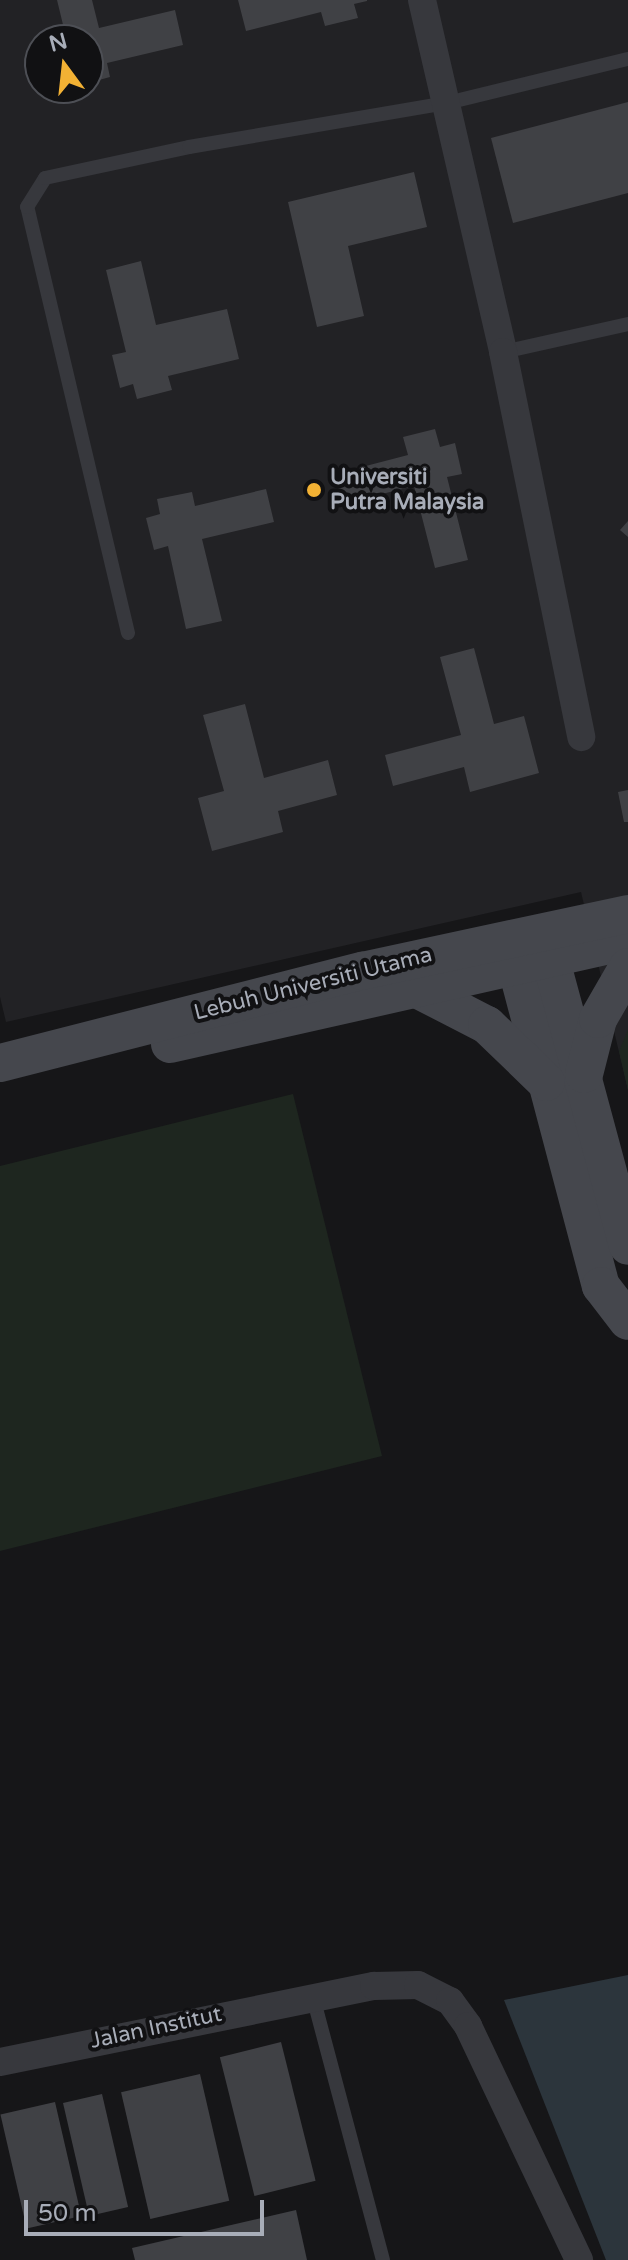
<!DOCTYPE html>
<style>
body{margin:0}
#map{position:relative;width:628px;height:2260px;overflow:hidden;background:#161618;font-family:"Varela Round",sans-serif}
div>[style]{position:absolute}
[style*='--x']{left:calc(var(--x)*1px);top:calc(var(--y)*1px);width:calc(var(--w)*1px);rotate:calc(var(--a)*1deg)}
.built>*{inset:0;background:#222225}
.green>*{inset:0;background:#1e261f}
.water>*{inset:0;background:#2c353c}
.building>*{inset:0;background:#404145;transform-origin:0 0}
.lane>*{height:14px;margin:-7px;padding:0 7px;transform-origin:7px;border-radius:7px;background:#37383d}
.street>*{height:28px;margin:-14px;padding:0 14px;transform-origin:14px;border-radius:14px;background:#37383d}
.secondary>*{height:38px;margin:-19px;padding:0 19px;transform-origin:19px;border-radius:19px;background:#45474d}
.dots>*{width:22px;height:22px;translate:-50% -50%;box-sizing:border-box;border:4px solid #111113;border-radius:50%}
span{translate:-50% -50%;white-space:nowrap;text-align:center;line-height:1.15;-webkit-text-stroke:8px #111113;paint-order:stroke}
.poi-label{font-size:22px;color:#a8adb8;font-weight:700}
.left{translate:0 -50%;text-align:left}
.street-label{font-size:22px;color:#a8adb8}
.north{position:absolute;left:24px;top:24px;width:80px;height:80px;box-sizing:border-box;background:#111113;border:2px solid #4d4f55;border-radius:50%;rotate:345deg;font-size:22px;font-weight:700;line-height:32px;text-align:center;color:#a8adb8}
.north::after{content:'';display:block;margin:auto;width:28px;height:36px;background:#f2b134;clip-path:polygon(50% 0,100% 100%,50% 72%,0 100%)}
.scale{position:absolute;left:24px;top:2200px;width:240px;height:36px;box-sizing:border-box;border:4px solid #a8adb8;border-top:0;padding-left:10px;font-size:24px;line-height:28px;white-space:nowrap;color:#a8adb8;-webkit-text-stroke:6px #111113;paint-order:stroke}
</style>
<div id="map">
<div class="built">
<div style="clip-path:polygon(evenodd,0 0,628px 0,628px 1090px,581px 892px,6px 1022px,0 997px,0 0,40px 40px,88px 40px,88px 88px,40px 88px,40px 40px)"></div>
</div>
<div class="green">
<div style="clip-path:polygon(628px 1030px,628px 1090px,619px 1051px)"></div>
<div style="clip-path:polygon(293px 1094px,382px 1456px,0 1551px,0 1166px)"></div>
</div>
<div class="water">
<div style="clip-path:polygon(628px 1975px,628px 2260px,606px 2260px,504px 2000px)"></div>
</div>
<div class="building">
<div style="clip-path:polygon(57px 0,92px 0,99px 28px,175px 10px,183px 45px,107px 63px,110px 77px,88px 83px,88px 40px,57px 40px,66px 37px)"></div>
<div style="clip-path:polygon(238px 0,367px 0,367px 1px,354px 4px,358px 18px,325px 26px,321px 12px,246px 31px)"></div>
<div style="clip-path:polygon(628px 102px,628px 193px,513px 223px,491px 138px)"></div>
<div style="clip-path:polygon(414px 172px,427px 227px,348px 246px,364px 316px,317px 327px,288px 202px)"></div>
<div style="clip-path:polygon(141px 261px,156px 325px,227px 309px,239px 359px,168px 376px,172px 390px,137px 399px,133px 384px,120px 388px,112px 355px,126px 352px,106px 270px)"></div>
<div style="clip-path:polygon(435px 429px,440px 447px,455px 443px,462px 474px,447px 477px,468px 560px,435px 568px,414px 486px,342px 504px,335px 474px,408px 455px,403px 437px)"></div>
<div style="clip-path:polygon(266px 489px,274px 522px,202px 539px,222px 621px,186px 629px,168px 546px,154px 550px,146px 518px,160px 514px,157px 499px,192px 492px,195px 506px)"></div>
<div style="clip-path:polygon(628px 521px,628px 537px,620px 530px)"></div>
<div style="clip-path:polygon(474px 648px,494px 724px,524px 716px,539px 773px,470px 792px,464px 767px,393px 786px,385px 755px,461px 735px,440px 657px)"></div>
<div style="clip-path:polygon(245px 704px,264px 778px,328px 760px,337px 795px,278px 811px,283px 832px,212px 851px,198px 798px,224px 791px,203px 715px)"></div>
<div style="clip-path:polygon(628px 790px,628px 822px,624px 822px,618px 792px)"></div>
<div style="left:281px;top:2042px;width:143px;height:63px;rotate:76deg"></div>
<div style="left:200px;top:2074px;width:130px;height:81px;rotate:77deg"></div>
<div style="left:102px;top:2094px;width:116px;height:40px;rotate:77deg"></div>
<div style="left:55px;top:2102px;width:117px;height:56px;rotate:77deg"></div>
<div style="clip-path:polygon(296px 2210px,307px 2260px,135px 2260px,132px 2248px)"></div>
</div>
<div class="lane">
<div style="--x:503;--y:352;--w:128;--a:-12.6"></div>
<div style="--x:128;--y:633;--w:438;--a:-103.3"></div>
<div style="--x:27;--y:207;--w:34;--a:-58"></div>
<div style="--x:45;--y:178;--w:147;--a:-12.1"></div>
<div style="--x:189;--y:147;--w:262;--a:-9.7"></div>
<div style="--x:447;--y:103;--w:186;--a:-13.7"></div>
<div style="--x:313;--y:1997;--w:272;--a:75.1"></div>
</div>
<div class="street">
<div style="--x:422;--y:0;--w:361;--a:77"></div>
<div style="--x:503;--y:352;--w:393;--a:78.5"></div>
<div style="--x:0;--y:2062;--w:382;--a:-11.5"></div>
<div style="--x:374;--y:1986;--w:44;--a:-1.3"></div>
<div style="--x:418;--y:1985;--w:36;--a:27"></div>
<div style="--x:450;--y:2001;--w:31;--a:54"></div>
<div style="--x:468;--y:2026;--w:259;--a:64.6"></div>
</div>
<div class="secondary">
<div style="--x:532;--y:947;--w:24;--a:132"></div>
<div style="--x:516;--y:965;--w:332;--a:75.2"></div>
<div style="--x:601;--y:1286;--w:44;--a:52.4"></div>
<div style="--x:525;--y:950;--w:26;--a:16"></div>
<div style="--x:550;--y:957;--w:299;--a:74.9"></div>
<div style="--x:415;--y:988;--w:81;--a:27.2"></div>
<div style="--x:487;--y:1025;--w:82;--a:44"></div>
<div style="--x:170;--y:1044;--w:469;--a:-12.7"></div>
<div style="--x:0;--y:1063;--w:374;--a:-14.3"></div>
<div style="--x:362;--y:971;--w:272;--a:-12.1"></div>
<div style="--x:584;--y:1074;--w:57;--a:-75.7"></div>
<div style="--x:598;--y:1019;--w:60;--a:-60"></div>
</div>
<div class="dots">
<div style="left:314px;top:490px;background:#f2b134"></div>
</div>
<div class="poi-label">
<span class="left" style="left:330px;top:490px">Universiti<br>Putra Malaysia</span>
</div>
<div class="street-label">
<span style="left:313px;top:984px;rotate:-14deg">Lebuh Universiti Utama</span>
<span style="left:156px;top:2028px;rotate:-12deg">Jalan Institut</span>
</div>
<div class="north">N</div>
<div class="scale">50 m</div>
</div>
